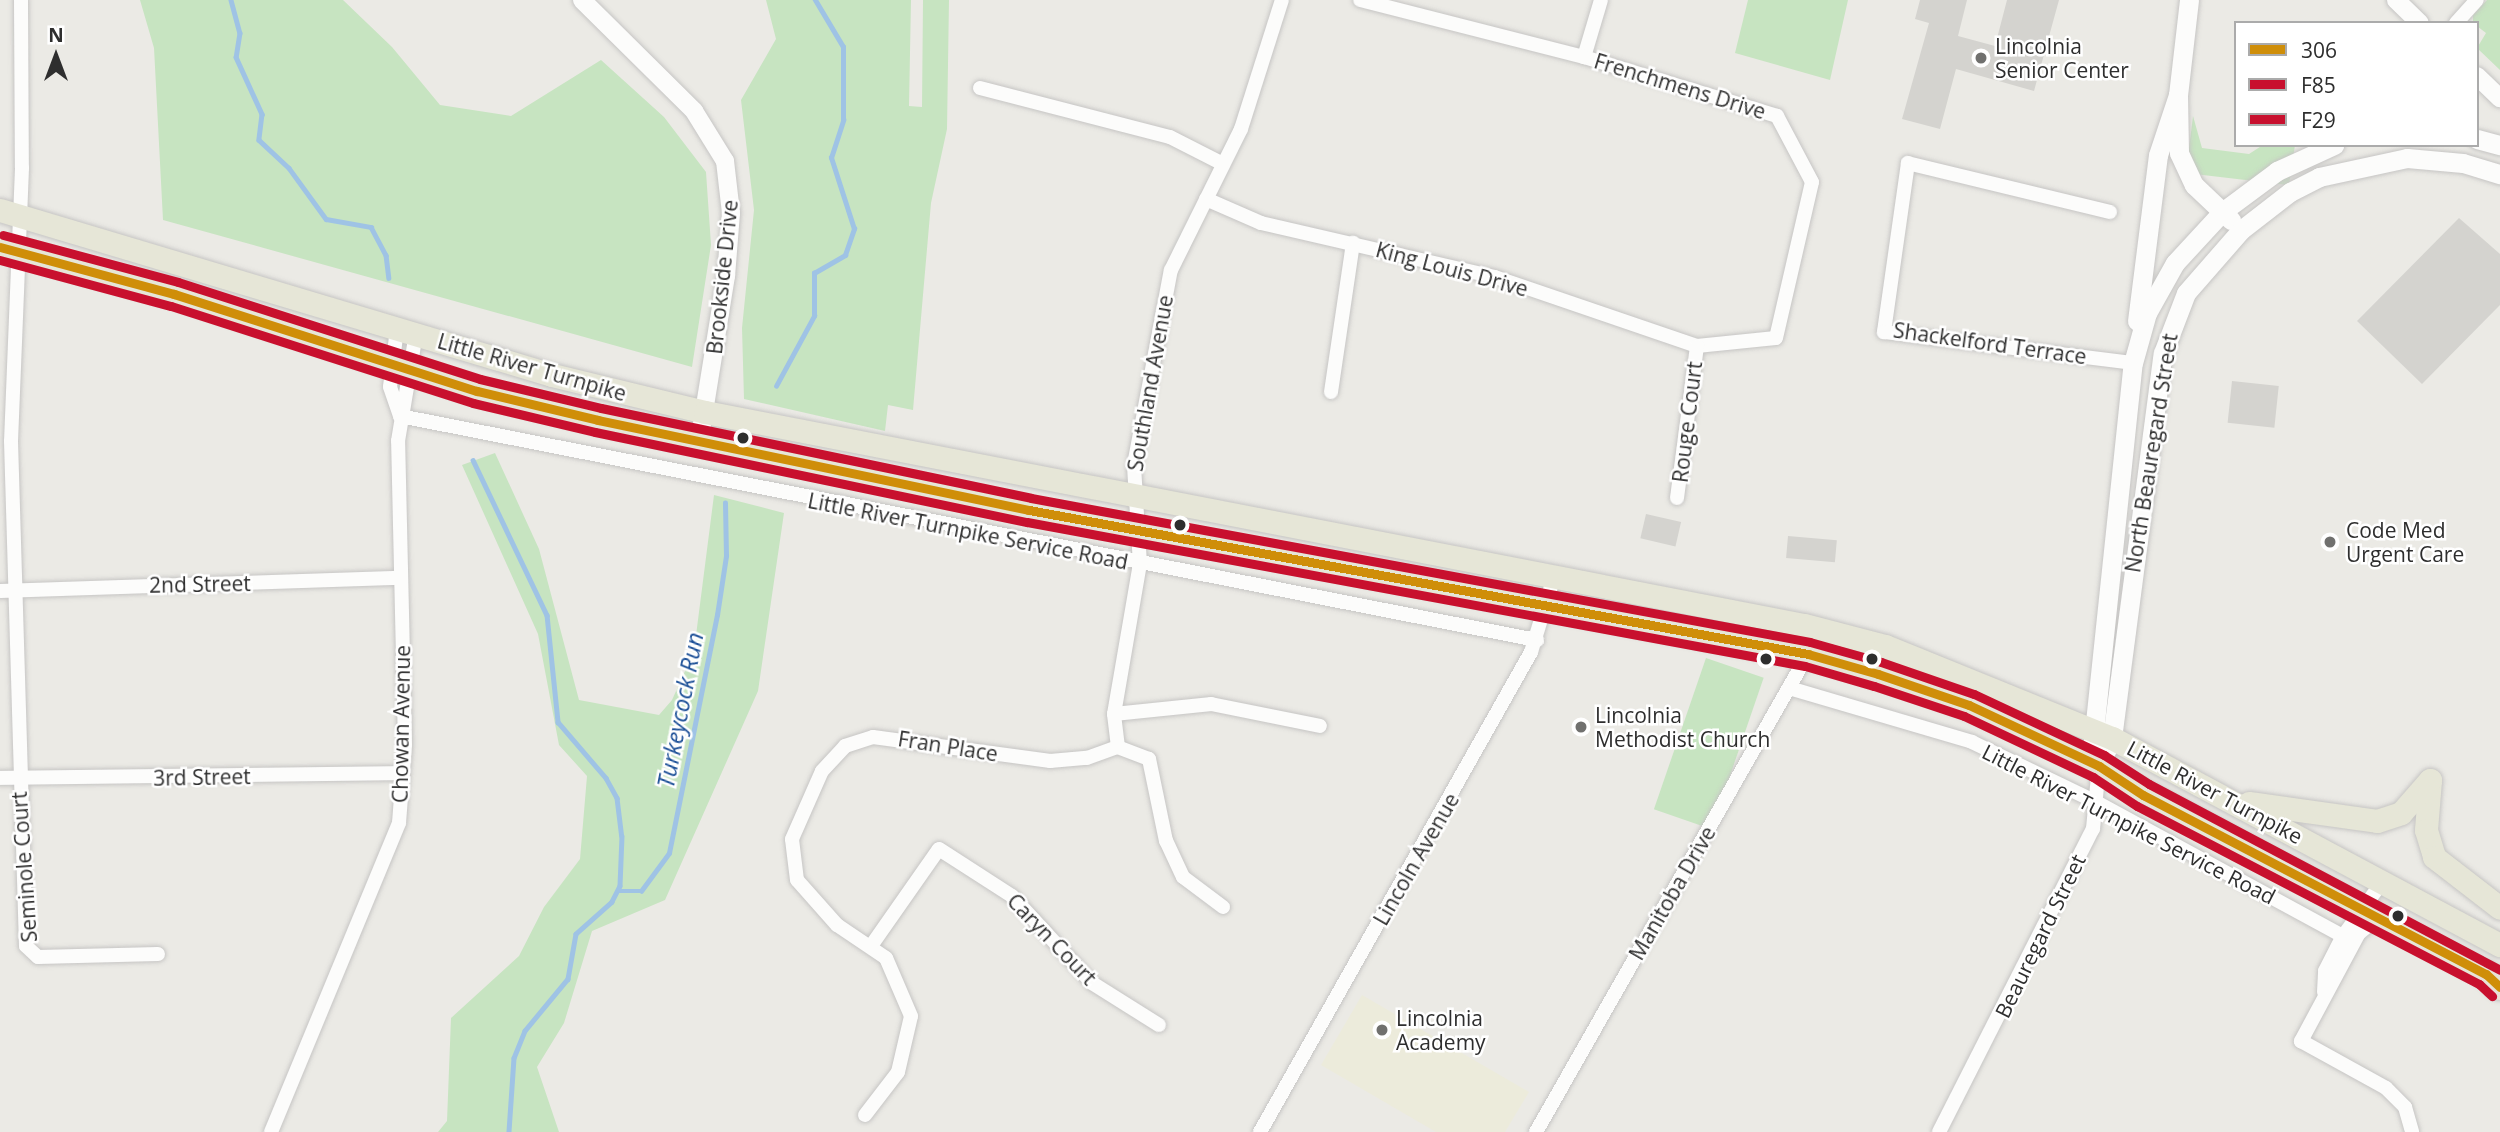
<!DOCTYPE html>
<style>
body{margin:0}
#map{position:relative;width:2500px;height:1132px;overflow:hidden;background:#ebeae5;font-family:"Open Sans",sans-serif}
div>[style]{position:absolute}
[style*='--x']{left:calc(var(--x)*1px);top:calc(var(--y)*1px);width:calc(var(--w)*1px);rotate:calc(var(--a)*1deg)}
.education>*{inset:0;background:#ecebdb}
.green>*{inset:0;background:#c7e4c1;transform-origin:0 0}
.stream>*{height:4.5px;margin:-2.25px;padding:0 2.25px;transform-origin:2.25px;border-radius:2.25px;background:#9fc3e5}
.building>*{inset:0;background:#d4d3cf;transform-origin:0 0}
.roads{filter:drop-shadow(0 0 2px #c6c5c4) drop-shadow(0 0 2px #c6c5c4)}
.minor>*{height:14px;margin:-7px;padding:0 7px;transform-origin:7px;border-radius:7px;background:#fcfcfb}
.tertiary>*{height:18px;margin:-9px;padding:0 9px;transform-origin:9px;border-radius:9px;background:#fcfcfb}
.secondary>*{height:19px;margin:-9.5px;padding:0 9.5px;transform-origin:9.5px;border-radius:9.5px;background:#fcfcfb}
.primary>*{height:23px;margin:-11.5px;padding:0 11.5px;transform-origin:11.5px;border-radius:11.5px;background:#e6e6d7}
.motorway>*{height:26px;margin:-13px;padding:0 13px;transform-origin:13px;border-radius:13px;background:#e8e2d7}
.bus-1>*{height:9px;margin:-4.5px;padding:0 4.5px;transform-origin:4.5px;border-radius:4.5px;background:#cf8e09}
.bus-2>*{height:9px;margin:-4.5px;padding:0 4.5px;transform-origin:4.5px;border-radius:4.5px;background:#c8102e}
.bus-3>*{height:9px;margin:-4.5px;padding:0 4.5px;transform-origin:4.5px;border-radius:4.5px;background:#c8102e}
.dots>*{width:19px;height:19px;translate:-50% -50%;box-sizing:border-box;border:4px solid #fff;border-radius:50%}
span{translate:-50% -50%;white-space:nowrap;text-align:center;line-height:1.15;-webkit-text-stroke:5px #fff;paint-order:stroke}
.poi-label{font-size:21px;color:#2e2e2e}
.left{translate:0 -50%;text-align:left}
.street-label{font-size:21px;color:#2e2e2e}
.water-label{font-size:23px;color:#1a4e96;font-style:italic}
.legend{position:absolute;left:2234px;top:21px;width:245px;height:126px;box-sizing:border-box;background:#fff;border:2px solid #ababab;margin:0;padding:9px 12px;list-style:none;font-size:21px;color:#2e2e2e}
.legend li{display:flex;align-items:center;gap:14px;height:35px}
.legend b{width:35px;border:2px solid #ababab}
.north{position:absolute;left:21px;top:21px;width:70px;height:70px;-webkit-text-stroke:5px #fff;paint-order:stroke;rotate:0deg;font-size:19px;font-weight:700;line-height:28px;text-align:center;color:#2e2e2e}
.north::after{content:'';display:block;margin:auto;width:24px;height:32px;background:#2e2e2e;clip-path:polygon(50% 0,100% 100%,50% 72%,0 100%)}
</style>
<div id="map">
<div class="education">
<div style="clip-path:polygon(1362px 995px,1529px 1092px,1505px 1132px,1436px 1132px,1321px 1065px)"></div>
</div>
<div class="green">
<div style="clip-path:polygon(140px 0,343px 0,392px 47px,440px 105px,511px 116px,601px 60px,664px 117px,706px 172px,711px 245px,692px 367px,163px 220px,154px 48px)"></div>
<div style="clip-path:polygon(766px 0,911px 0,909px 106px,922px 107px,923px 0,949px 0,947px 129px,931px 203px,913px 410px,888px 405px,885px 431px,744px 399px,742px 328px,754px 210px,741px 100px,776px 39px)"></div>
<div style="clip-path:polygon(1748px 0,1848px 0,1830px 80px,1735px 53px)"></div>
<div style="clip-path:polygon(2487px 0,2500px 0,2500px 70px,2477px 48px,2486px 33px,2473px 23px,2473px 15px)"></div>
<div style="clip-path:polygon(2193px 116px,2202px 148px,2249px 154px,2263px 145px,2295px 145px,2289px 185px,2186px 173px)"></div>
<div style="clip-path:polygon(495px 453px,539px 549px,579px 700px,659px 715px,672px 700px,694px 651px,714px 495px,784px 513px,758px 691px,665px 900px,592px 931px,564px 1023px,537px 1067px,559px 1132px,438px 1132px,447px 1121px,451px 1018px,519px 956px,544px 907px,580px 859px,587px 776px,559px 745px,538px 634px,462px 465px)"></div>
<div style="left:1706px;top:658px;width:61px;height:160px;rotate:19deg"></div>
</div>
<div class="stream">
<div style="--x:231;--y:0;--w:34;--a:75"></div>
<div style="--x:240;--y:33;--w:24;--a:99"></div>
<div style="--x:236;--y:57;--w:63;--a:65.5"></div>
<div style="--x:262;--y:114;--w:26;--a:97"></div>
<div style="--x:259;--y:140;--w:41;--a:43"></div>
<div style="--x:289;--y:168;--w:63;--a:54"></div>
<div style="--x:326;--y:219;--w:46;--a:10.1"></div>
<div style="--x:371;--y:227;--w:32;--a:62"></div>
<div style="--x:386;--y:255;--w:23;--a:83"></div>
<div style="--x:776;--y:386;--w:80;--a:-61.5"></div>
<div style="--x:814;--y:316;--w:43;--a:-90"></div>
<div style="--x:814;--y:273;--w:36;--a:-30"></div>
<div style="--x:845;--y:255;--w:28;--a:-71"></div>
<div style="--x:854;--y:229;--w:75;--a:-107.9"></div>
<div style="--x:831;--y:158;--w:40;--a:-72"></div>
<div style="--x:843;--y:120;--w:73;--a:-90"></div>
<div style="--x:843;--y:47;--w:55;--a:-120.8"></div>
<div style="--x:473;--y:460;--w:172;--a:64.5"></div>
<div style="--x:547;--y:615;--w:108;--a:84.1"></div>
<div style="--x:558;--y:722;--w:74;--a:49.4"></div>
<div style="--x:606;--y:778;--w:23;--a:61"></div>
<div style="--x:617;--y:798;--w:38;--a:83"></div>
<div style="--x:622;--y:836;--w:50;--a:92.3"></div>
<div style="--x:620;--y:886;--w:18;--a:117"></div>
<div style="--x:612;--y:902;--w:48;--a:138.4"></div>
<div style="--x:576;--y:934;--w:46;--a:100.1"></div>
<div style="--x:568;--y:979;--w:67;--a:129.6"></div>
<div style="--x:525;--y:1031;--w:29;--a:112"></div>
<div style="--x:514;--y:1058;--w:74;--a:93.9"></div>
<div style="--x:618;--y:891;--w:23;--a:0"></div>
<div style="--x:641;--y:891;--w:47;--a:-53.6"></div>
<div style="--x:669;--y:853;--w:243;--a:-78.6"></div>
<div style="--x:717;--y:615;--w:60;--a:-81.3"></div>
<div style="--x:726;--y:556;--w:53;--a:-91.1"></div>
</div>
<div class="building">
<div style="clip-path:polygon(1920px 0,1967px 0,1958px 36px,1995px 46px,2007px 0,2059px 0,2034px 91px,1956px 69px,1940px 129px,1902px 119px,1929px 23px,1915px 19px)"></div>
<div style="clip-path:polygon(2459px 218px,2500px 254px,2500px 305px,2422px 384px,2357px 321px)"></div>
<div style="left:2232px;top:381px;width:47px;height:42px;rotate:6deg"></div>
<div style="left:1646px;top:514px;width:36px;height:25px;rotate:13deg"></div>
<div style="left:1788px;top:536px;width:49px;height:22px;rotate:5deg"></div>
</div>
<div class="roads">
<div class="minor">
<div style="--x:21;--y:0;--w:168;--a:89.7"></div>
<div style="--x:22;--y:168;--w:273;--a:92.3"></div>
<div style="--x:11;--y:441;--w:505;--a:88.3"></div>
<div style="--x:26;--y:946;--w:16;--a:43"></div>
<div style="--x:38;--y:957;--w:120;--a:-1.4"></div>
<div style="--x:2456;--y:23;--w:31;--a:-48"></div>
<div style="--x:1584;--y:57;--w:59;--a:-73.4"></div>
<div style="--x:980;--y:88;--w:196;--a:14.5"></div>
<div style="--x:1170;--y:137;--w:59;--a:27"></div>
<div style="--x:1206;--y:199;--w:60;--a:23.6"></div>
<div style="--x:1261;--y:223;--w:240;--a:13"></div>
<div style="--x:1495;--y:277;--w:213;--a:18.9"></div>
<div style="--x:1697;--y:346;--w:79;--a:-5.8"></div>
<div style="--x:1776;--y:338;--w:160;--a:-77"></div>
<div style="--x:1812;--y:182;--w:75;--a:-117.9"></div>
<div style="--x:1777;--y:116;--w:202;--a:-163"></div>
<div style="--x:1584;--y:57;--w:231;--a:-165.7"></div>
<div style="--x:2110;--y:212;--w:208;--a:-166.4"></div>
<div style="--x:1908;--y:163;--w:171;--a:98.1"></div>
<div style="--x:1884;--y:332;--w:251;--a:7.1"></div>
<div style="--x:397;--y:328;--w:59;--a:96.8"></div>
<div style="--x:390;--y:387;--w:31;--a:71"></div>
<div style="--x:1331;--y:392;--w:151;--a:-81.6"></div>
<div style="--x:400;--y:416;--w:1159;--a:11.15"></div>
<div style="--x:1677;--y:498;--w:153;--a:-82.5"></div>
<div style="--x:0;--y:591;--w:401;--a:-1.9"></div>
<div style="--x:1789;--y:688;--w:191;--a:16.4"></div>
<div style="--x:1972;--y:742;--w:138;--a:25.8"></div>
<div style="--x:2096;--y:802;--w:281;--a:28.5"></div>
<div style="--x:1114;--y:714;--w:98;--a:-5.9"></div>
<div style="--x:1211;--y:704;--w:111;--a:11.4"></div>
<div style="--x:0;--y:778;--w:403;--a:-0.7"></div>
<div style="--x:1223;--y:907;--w:50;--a:-143.1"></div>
<div style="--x:1183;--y:877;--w:40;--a:-115"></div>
<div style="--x:1166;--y:841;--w:84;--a:-101.7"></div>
<div style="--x:1149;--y:759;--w:33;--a:-159"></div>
<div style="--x:1118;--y:747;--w:33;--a:-97"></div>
<div style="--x:1114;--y:714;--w:152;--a:-80.2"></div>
<div style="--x:1140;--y:564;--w:99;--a:-93.5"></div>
<div style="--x:1134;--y:465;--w:198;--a:-79.3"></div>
<div style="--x:1171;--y:270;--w:157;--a:-63.6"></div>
<div style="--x:1241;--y:129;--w:135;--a:-72.4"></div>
<div style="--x:2379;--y:917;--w:26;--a:141"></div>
<div style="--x:2359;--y:933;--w:123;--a:118.2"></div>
<div style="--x:2301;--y:1041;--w:97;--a:28.9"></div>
<div style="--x:2386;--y:1088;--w:27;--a:45"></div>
<div style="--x:2405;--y:1107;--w:26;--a:74"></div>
<div style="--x:871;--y:946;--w:118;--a:-55"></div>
<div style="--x:939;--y:849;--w:87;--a:32.8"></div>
<div style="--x:1012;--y:896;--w:118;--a:47.4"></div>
<div style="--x:1092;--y:983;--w:79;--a:32.1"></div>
<div style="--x:2324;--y:992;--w:21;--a:-87"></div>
<div style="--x:2325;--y:971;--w:39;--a:-63"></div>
<div style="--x:2343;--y:936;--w:68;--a:-54"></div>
<div style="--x:865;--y:1115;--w:54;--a:-52.5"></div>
<div style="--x:898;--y:1072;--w:57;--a:-76.9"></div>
<div style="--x:911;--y:1016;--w:63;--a:-113.3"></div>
<div style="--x:886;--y:958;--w:59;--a:-146"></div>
<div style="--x:837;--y:925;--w:60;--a:-131.6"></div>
<div style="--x:797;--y:880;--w:41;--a:-97"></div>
<div style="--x:792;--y:839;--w:74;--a:-66.2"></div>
<div style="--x:822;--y:771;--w:34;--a:-47"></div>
<div style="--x:845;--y:746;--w:29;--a:-18"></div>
<div style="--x:873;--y:737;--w:179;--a:7.7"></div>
<div style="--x:1050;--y:761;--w:37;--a:-5"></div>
<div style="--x:1087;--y:758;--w:33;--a:-20"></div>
<div style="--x:271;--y:1132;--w:334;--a:-67.5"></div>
<div style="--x:399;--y:823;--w:78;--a:-85.6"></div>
<div style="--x:405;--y:745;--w:304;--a:-91.3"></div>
<div style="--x:398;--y:441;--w:109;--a:-80.5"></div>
<div style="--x:1260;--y:1132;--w:551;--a:-60.55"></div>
<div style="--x:1531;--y:652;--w:78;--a:-73"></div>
<div style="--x:1536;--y:1132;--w:550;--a:-60.36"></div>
<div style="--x:1939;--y:1132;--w:340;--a:-63.1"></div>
<div style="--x:2093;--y:829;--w:63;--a:-84.6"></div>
</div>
<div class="tertiary">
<div style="--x:582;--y:0;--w:158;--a:44.7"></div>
<div style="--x:694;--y:111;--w:59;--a:58.2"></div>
<div style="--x:725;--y:161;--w:52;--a:83.4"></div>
<div style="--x:731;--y:213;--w:63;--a:94.5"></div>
<div style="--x:726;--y:276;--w:168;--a:99.2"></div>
<div style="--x:2396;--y:0;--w:33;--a:44"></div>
<div style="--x:2477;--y:76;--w:32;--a:44"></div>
</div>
<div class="secondary">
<div style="--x:2189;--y:0;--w:96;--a:96.6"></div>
<div style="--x:2178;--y:95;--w:58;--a:89"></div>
<div style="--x:2179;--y:153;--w:35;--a:65"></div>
<div style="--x:2194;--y:185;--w:51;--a:43.4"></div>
<div style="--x:2477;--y:139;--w:24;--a:15"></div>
<div style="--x:2137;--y:321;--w:167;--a:-82.8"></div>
<div style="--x:2158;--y:155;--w:63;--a:-71.6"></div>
<div style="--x:2093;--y:741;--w:380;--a:-84"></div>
<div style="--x:2133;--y:363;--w:52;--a:-74.4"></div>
<div style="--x:2147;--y:313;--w:57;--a:-60.8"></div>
<div style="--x:2175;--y:263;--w:69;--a:-47.3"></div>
<div style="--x:2222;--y:212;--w:69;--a:-36.7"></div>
<div style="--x:2277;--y:171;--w:63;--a:-24.5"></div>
<div style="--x:2099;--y:766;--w:31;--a:-65"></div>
<div style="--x:2112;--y:738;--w:388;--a:-82.5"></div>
<div style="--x:2163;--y:353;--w:64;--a:-69"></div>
<div style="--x:2186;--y:293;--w:84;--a:-48.9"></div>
<div style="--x:2241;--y:230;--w:62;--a:-37.8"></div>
<div style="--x:2290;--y:192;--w:33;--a:-27"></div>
<div style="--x:2319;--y:177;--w:90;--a:-12.2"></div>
<div style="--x:2407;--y:158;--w:56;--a:5.1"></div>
<div style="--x:2463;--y:163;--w:39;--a:17"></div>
</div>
<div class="primary">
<div style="--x:0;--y:210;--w:576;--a:16.64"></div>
<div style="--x:552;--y:375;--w:157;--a:13.6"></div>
<div style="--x:705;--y:412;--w:1119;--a:10.97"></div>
<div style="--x:1804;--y:625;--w:84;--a:14.5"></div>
<div style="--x:1885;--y:646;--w:245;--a:22.1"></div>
<div style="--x:2112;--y:738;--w:440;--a:28.1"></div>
<div style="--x:0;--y:247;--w:180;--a:15.1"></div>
<div style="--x:174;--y:294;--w:318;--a:17.8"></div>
<div style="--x:477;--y:391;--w:124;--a:13.5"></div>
<div style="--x:598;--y:420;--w:440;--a:11.8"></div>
<div style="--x:1029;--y:510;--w:815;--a:10.61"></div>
<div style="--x:1830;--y:660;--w:98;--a:16.6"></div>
<div style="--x:1924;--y:688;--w:137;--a:22.8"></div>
<div style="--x:2050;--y:741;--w:510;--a:28.07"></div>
<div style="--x:2430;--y:780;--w:50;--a:94.6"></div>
<div style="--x:2426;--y:830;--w:28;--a:73"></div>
<div style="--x:2434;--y:857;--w:83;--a:37.7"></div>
<div style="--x:2249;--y:803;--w:129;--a:8"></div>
<div style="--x:2377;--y:821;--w:25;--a:-18"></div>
<div style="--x:2401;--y:813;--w:44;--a:-48.7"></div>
</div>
<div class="motorway">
<div style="--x:2486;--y:974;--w:19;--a:43"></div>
</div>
</div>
<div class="bus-1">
<div style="--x:0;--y:247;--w:180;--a:15.1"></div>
<div style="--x:174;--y:294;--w:318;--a:17.8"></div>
<div style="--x:477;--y:391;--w:124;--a:13.5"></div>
<div style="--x:598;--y:420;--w:440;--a:11.8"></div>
<div style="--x:1029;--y:510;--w:792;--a:10.47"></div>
<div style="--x:1808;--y:654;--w:73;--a:15.9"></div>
<div style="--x:1878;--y:674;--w:96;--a:18.8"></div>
<div style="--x:1969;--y:705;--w:144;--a:25.1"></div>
<div style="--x:2099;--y:766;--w:53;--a:33.4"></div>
<div style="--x:2143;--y:795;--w:387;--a:27.6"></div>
<div style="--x:2486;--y:974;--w:19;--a:43"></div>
</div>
<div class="bus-2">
<div style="--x:0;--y:260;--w:177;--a:15.1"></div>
<div style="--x:171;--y:306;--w:317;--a:17.8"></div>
<div style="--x:473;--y:403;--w:125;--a:13.4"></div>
<div style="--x:595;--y:432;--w:441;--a:11.8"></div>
<div style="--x:1027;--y:522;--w:791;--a:10.49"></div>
<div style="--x:1805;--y:666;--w:72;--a:16.2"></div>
<div style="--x:1874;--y:686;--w:95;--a:18.4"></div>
<div style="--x:1964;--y:716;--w:143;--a:25.3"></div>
<div style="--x:2093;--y:777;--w:53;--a:33.4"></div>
<div style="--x:2137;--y:806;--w:386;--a:27.5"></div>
<div style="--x:2479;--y:984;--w:18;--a:43"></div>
</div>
<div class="bus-3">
<div style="--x:3;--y:235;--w:181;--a:15"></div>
<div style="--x:178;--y:282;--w:317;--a:17.8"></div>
<div style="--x:480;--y:379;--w:124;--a:13.5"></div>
<div style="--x:601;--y:408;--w:439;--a:11.8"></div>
<div style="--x:1031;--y:498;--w:792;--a:10.47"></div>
<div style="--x:1810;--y:642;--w:74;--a:15.7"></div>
<div style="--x:1881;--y:662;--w:98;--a:19"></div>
<div style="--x:1974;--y:694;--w:144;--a:25.1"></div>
<div style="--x:2104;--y:755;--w:54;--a:32.8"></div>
<div style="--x:2149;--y:784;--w:397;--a:27.9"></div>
</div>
<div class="dots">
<div style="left:1981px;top:58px;background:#70706e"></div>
<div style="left:743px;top:438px;background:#2e2e2e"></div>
<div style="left:1180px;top:525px;background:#2e2e2e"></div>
<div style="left:2330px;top:542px;background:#70706e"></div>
<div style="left:1766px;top:659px;background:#2e2e2e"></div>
<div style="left:1872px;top:659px;background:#2e2e2e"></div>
<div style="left:1581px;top:727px;background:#70706e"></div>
<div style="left:2398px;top:916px;background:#2e2e2e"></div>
<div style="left:1382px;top:1030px;background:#70706e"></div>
</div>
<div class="poi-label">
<span class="left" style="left:1995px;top:58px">Lincolnia<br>Senior Center</span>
<span class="left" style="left:2346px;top:542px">Code Med<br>Urgent Care</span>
<span class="left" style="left:1595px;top:727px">Lincolnia<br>Methodist Church</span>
<span class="left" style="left:1396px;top:1030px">Lincolnia<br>Academy</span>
</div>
<div class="street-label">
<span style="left:1680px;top:86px;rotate:17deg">Frenchmens Drive</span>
<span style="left:1452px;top:269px;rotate:15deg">King Louis Drive</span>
<span style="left:722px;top:277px;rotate:-84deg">Brookside Drive</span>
<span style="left:1990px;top:343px;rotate:8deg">Shackelford Terrace</span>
<span style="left:532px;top:367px;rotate:16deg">Little River Turnpike</span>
<span style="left:1150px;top:383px;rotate:-80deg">Southland Avenue</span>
<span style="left:1687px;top:422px;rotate:-83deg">Rouge Court</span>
<span style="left:2151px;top:453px;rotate:-81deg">North Beauregard Street</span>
<span style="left:968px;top:531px;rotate:11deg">Little River Turnpike Service Road</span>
<span style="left:200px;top:584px;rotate:-1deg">2nd Street</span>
<span style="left:401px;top:724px;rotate:-89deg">Chowan Avenue</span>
<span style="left:948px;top:746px;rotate:9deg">Fran Place</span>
<span style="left:202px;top:777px;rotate:-1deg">3rd Street</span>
<span style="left:2215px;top:792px;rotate:28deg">Little River Turnpike</span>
<span style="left:2129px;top:824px;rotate:27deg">Little River Turnpike Service Road</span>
<span style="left:1416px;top:859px;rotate:-60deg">Lincoln Avenue</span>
<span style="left:24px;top:867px;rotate:-94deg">Seminole Court</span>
<span style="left:1672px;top:893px;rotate:-60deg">Manitoba Drive</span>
<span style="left:2040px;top:936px;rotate:-64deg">Beauregard Street</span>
<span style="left:1052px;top:939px;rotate:46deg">Caryn Court</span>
</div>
<div class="water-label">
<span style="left:680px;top:710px;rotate:-79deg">Turkeycock Run</span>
</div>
<ul class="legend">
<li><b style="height:9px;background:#cf8e09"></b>306</li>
<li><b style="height:9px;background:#c8102e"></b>F85</li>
<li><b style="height:9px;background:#c8102e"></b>F29</li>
</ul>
<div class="north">N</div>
</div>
